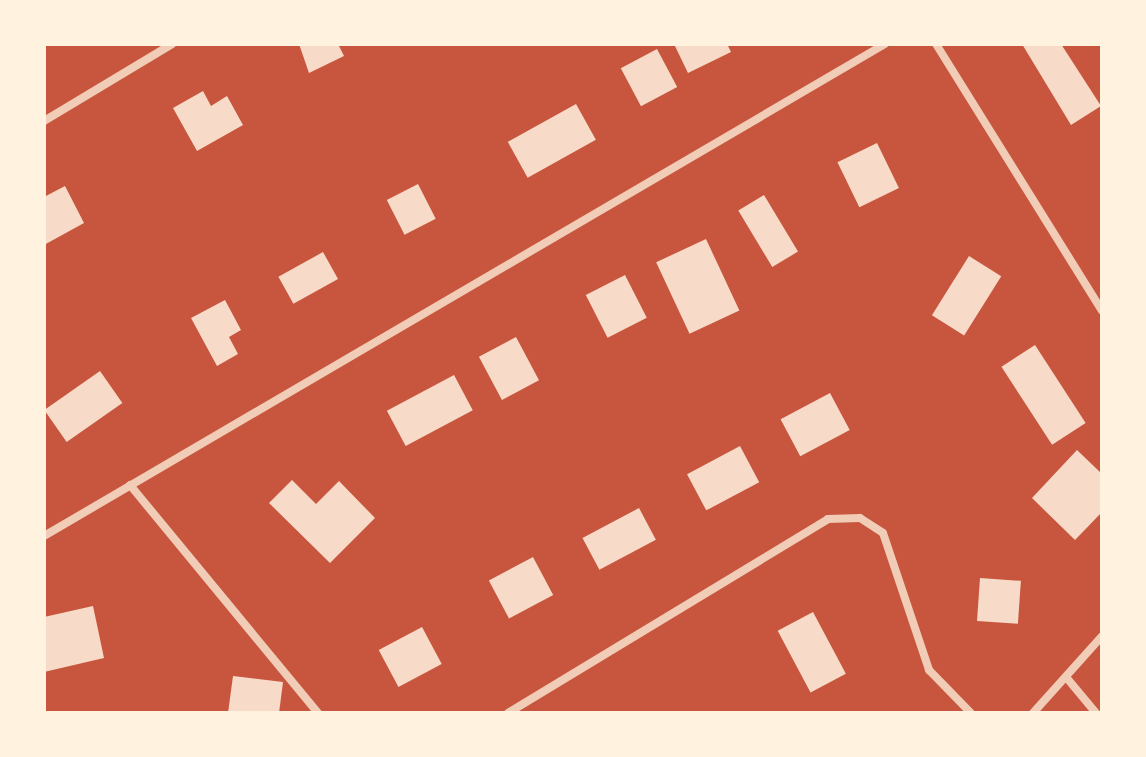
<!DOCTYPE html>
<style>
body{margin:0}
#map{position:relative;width:1146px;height:757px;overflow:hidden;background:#c8553d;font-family:"Zilla Slab",serif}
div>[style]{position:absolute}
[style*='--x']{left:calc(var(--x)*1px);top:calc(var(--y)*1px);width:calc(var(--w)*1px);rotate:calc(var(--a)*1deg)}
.building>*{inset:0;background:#f7dbc8;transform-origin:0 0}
.minor>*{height:8px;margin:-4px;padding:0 4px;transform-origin:4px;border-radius:4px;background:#f1ccb7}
span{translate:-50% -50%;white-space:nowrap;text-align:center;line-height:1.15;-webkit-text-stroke:8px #fff3e0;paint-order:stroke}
.frame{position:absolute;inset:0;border:46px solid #fff3e0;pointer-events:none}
</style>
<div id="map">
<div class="building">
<div style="clip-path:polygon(299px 44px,338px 44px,344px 56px,309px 73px)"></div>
<div style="clip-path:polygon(674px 44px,727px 44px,731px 52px,688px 73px)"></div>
<div style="clip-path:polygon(1022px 44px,1061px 44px,1101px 106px,1071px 125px)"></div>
<div style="left:657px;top:49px;width:43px;height:41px;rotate:62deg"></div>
<div style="clip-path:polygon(203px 91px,211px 106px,227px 96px,243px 125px,197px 151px,173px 108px)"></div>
<div style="left:576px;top:104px;width:41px;height:78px;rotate:61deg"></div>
<div style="left:877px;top:143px;width:50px;height:44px;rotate:64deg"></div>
<div style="left:418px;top:184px;width:39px;height:35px;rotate:63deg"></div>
<div style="clip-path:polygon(65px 186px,84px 223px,44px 245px,44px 197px)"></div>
<div style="left:764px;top:195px;width:66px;height:30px;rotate:59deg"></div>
<div style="left:706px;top:239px;width:79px;height:55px;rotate:65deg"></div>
<div style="left:323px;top:252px;width:31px;height:51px;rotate:61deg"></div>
<div style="left:969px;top:256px;width:38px;height:70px;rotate:32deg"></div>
<div style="left:625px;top:275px;width:48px;height:44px;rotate:63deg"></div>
<div style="clip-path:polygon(225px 300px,241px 330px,229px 337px,238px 354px,217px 366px,191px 318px)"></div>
<div style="left:516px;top:337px;width:49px;height:42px;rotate:62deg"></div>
<div style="left:1035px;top:345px;width:93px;height:40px;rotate:57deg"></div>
<div style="left:100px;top:371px;width:39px;height:68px;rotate:55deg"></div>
<div style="left:454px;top:375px;width:40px;height:76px;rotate:62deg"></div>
<div style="left:830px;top:393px;width:42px;height:56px;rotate:62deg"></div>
<div style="left:740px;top:446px;width:41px;height:60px;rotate:62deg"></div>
<div style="clip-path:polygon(1077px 450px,1102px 474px,1102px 512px,1075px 540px,1032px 498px)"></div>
<div style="clip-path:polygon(292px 480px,316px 504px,339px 481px,375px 518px,330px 563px,269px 503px)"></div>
<div style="left:639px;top:508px;width:36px;height:64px;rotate:62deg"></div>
<div style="left:533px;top:557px;width:43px;height:50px;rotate:62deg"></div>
<div style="left:980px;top:578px;width:41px;height:43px;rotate:4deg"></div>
<div style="clip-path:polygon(93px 606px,104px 658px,44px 672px,44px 617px)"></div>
<div style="left:813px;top:612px;width:70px;height:40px;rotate:62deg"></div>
<div style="left:422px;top:627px;width:42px;height:49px;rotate:62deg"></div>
<div style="clip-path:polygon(233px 676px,283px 682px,279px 713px,228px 713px)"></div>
</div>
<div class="minor">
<div style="--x:936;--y:44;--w:314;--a:58.1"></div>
<div style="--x:44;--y:121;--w:149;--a:-31"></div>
<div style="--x:130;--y:485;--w:296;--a:50.5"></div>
<div style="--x:44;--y:536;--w:974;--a:-30.33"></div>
<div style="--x:1066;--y:677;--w:47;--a:50.2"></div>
<div style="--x:508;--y:713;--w:374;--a:-31.2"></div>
<div style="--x:828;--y:519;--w:32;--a:-2"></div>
<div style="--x:860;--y:518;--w:27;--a:33"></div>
<div style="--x:883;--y:533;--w:145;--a:71.4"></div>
<div style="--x:929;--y:670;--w:60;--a:45.7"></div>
<div style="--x:1033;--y:713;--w:103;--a:-48.1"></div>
</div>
<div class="frame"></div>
</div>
